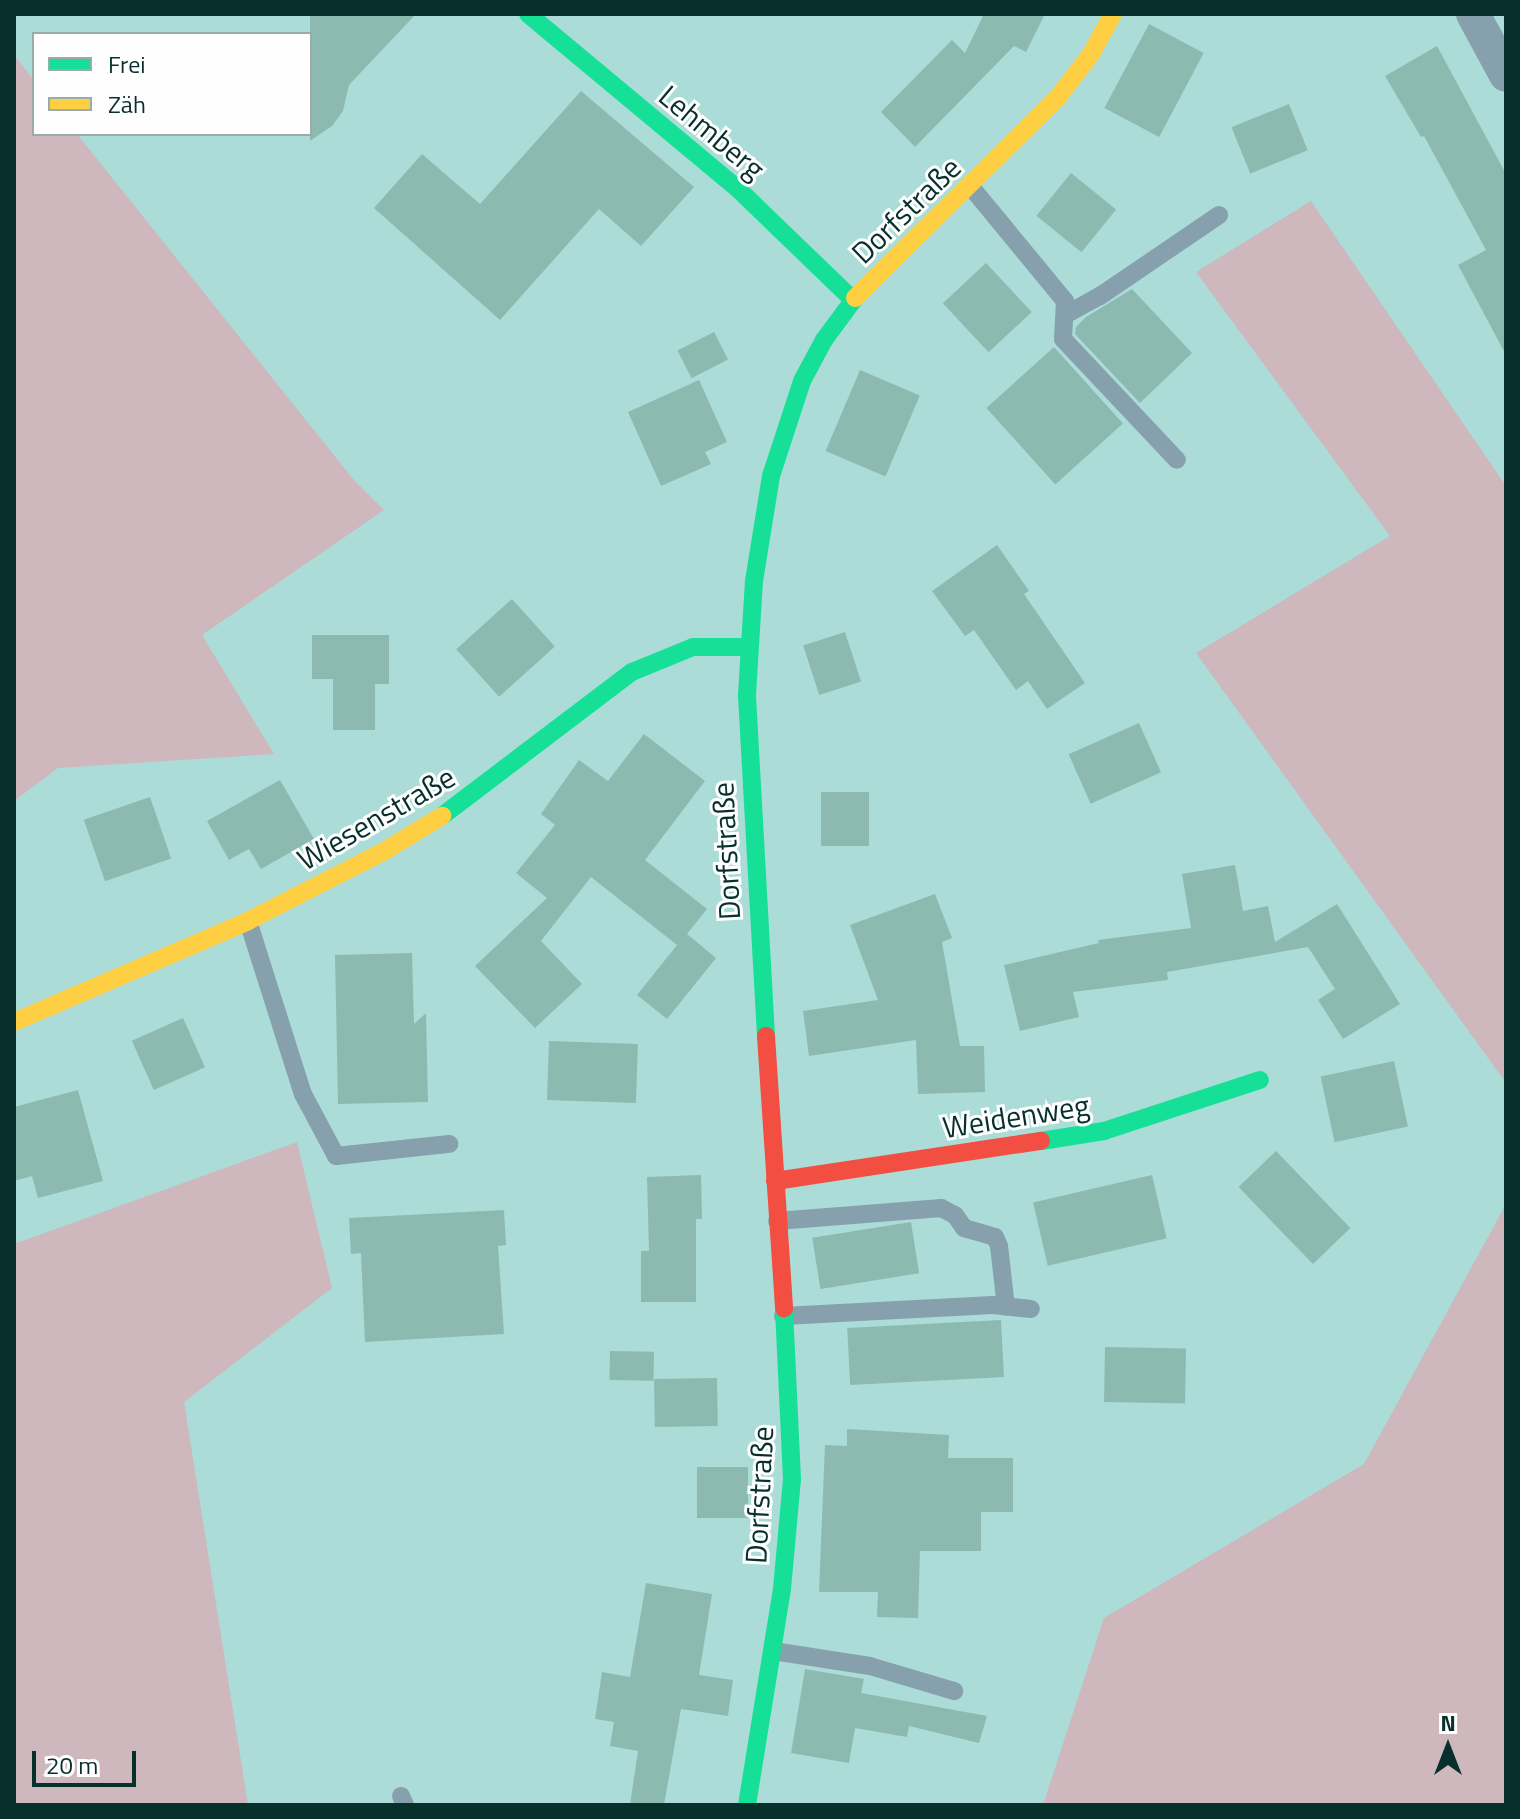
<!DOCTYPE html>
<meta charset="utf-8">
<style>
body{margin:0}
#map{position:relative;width:1520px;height:1819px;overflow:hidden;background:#abdcd7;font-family:"Titillium Web",sans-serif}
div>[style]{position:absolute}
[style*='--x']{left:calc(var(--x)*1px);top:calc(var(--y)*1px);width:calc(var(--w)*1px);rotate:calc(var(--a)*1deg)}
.green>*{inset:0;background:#ceb7bd}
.building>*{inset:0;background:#8dbab0;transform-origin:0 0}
.lane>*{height:18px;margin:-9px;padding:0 9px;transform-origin:9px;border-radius:9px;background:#86a0ae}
.street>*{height:34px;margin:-17px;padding:0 17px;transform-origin:17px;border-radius:17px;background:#86a0ae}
.fast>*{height:18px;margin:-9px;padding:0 9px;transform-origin:9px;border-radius:9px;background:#16e098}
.slow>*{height:18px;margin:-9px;padding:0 9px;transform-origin:9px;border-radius:9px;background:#ffcf43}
.jam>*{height:18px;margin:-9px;padding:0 9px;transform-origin:9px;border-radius:9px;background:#f24e42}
span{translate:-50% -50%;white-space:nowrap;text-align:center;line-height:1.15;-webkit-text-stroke:6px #fefefe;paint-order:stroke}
.street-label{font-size:30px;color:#072f2c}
.frame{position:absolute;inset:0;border:16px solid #072f2c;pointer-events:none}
.legend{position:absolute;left:32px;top:32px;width:280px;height:104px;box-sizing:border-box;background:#fefefe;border:2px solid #9babaa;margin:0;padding:10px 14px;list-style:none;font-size:24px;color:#072f2c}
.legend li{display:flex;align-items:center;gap:16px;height:40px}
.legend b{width:40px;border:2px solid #9babaa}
.north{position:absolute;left:1408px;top:1707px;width:80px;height:80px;-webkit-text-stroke:6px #fefefe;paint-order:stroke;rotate:0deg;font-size:22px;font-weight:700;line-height:32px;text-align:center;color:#072f2c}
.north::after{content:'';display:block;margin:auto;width:28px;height:36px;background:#072f2c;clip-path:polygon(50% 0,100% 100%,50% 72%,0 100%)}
.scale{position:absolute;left:32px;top:1751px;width:104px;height:36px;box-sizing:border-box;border:4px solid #072f2c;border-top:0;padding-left:10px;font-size:24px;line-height:28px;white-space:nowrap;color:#072f2c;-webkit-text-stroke:6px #fefefe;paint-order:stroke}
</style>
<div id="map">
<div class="green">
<div style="clip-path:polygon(14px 55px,34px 80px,34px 134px,77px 134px,353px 479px,384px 510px,202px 635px,274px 754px,58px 768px,14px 801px)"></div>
<div style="clip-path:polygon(1311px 201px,1506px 486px,1506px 1083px,1196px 653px,1390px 536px,1196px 272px)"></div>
<div style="clip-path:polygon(297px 1142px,332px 1288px,184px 1402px,248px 1805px,14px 1805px,14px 1244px)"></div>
<div style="clip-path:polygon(1506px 1204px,1506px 1805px,1043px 1805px,1104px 1618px,1364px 1464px)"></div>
</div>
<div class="building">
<div style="clip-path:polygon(310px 14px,416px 14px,349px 85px,343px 111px,332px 126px,310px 141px)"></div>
<div style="clip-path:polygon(984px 14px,1045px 14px,1026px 52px,1014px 46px,915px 147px,881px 112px,952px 40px,965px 53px)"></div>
<div style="left:1149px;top:24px;width:62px;height:95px;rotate:28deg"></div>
<div style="clip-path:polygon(1437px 46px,1506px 174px,1506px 355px,1458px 265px,1486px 250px,1424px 136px,1421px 137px,1385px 76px)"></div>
<div style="clip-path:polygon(581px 91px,694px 187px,641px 246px,599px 209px,500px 320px,374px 208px,422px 154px,480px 204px)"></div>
<div style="left:1289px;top:104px;width:50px;height:62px;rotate:68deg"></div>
<div style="left:1071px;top:173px;width:58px;height:55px;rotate:39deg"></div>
<div style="left:986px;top:263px;width:67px;height:59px;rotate:47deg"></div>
<div style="clip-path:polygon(1132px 289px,1192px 353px,1140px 403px,1075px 334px,1076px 327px,1086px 317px)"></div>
<div style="left:714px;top:332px;width:31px;height:41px;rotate:63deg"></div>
<div style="left:1054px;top:347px;width:103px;height:91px;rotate:48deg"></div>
<div style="left:860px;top:370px;width:65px;height:88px;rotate:23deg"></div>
<div style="clip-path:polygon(699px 380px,727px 442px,705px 452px,711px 464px,661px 486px,628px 412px)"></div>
<div style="clip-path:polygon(997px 545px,1029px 591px,1024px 594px,1085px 683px,1047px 709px,1028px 681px,1016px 690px,974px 630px,965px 636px,932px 591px)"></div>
<div style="left:512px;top:599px;width:64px;height:75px;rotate:48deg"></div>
<div style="left:845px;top:632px;width:52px;height:44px;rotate:72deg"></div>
<div style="clip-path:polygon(312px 635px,389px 635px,389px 684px,375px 684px,375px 730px,333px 730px,333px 679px,312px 679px)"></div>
<div style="left:1139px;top:723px;width:54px;height:77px;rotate:66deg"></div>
<div style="clip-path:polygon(644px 734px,705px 781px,645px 860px,707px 909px,687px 934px,716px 958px,667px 1019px,637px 995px,677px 945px,591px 877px,541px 941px,582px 984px,535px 1028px,475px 966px,547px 898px,516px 873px,555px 825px,541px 814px,579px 760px,608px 781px)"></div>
<div style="clip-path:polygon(280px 780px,314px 839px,261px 869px,249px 849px,229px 860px,207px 821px)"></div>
<div style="left:821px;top:792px;width:48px;height:54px"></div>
<div style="left:150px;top:797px;width:65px;height:70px;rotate:71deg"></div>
<div style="clip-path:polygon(1235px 865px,1243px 911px,1268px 906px,1275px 942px,1337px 904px,1400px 1004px,1343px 1039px,1318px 1000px,1335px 989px,1308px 947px,1167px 972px,1168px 980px,1073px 992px,1079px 1017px,1020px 1031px,1004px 965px,1099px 943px,1098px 940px,1191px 928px,1182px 874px)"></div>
<div style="clip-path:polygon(935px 894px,952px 938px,942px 942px,960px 1046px,984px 1046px,985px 1092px,918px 1094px,916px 1040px,809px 1056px,803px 1011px,878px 1000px,850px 925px)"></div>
<div style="clip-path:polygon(412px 953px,414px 1024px,426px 1013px,428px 1102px,338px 1104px,335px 955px)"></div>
<div style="left:183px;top:1018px;width:54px;height:56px;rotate:66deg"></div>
<div style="left:549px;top:1041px;width:89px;height:59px;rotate:2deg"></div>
<div style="left:1394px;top:1061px;width:67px;height:75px;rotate:78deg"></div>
<div style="clip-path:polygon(78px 1090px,103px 1181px,38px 1198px,32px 1176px,14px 1181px,14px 1107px)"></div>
<div style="left:1276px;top:1151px;width:107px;height:52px;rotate:46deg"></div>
<div style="clip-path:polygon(701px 1175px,702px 1219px,696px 1219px,696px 1302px,641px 1302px,641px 1251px,649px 1251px,647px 1177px)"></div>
<div style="left:1152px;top:1175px;width:65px;height:122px;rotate:77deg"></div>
<div style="clip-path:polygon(504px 1210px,506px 1245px,498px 1246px,504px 1334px,365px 1342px,361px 1253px,351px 1254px,349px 1218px)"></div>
<div style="left:911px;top:1222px;width:52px;height:100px;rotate:81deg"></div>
<div style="left:1001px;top:1320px;width:57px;height:154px;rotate:87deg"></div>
<div style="left:1105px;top:1347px;width:81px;height:55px;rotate:1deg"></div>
<div style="left:610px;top:1351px;width:44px;height:29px;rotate:1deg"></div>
<div style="left:717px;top:1378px;width:48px;height:63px;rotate:89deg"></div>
<div style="clip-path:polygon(847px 1429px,949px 1435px,948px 1458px,1013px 1458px,1013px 1512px,981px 1512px,981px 1551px,920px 1551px,918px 1618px,877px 1617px,878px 1592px,819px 1592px,825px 1445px,847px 1446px)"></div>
<div style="left:748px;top:1467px;width:51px;height:51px;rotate:90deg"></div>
<div style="clip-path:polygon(646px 1583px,712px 1594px,699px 1675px,733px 1680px,728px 1716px,681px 1709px,664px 1805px,630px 1805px,638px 1751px,610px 1746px,614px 1722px,595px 1719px,602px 1672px,630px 1677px)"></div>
<div style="clip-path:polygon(805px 1669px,864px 1679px,861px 1693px,987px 1716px,979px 1743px,909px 1726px,907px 1737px,855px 1728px,849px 1763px,791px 1753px)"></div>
</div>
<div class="lane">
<div style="--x:971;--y:187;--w:148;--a:50.5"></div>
<div style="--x:1065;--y:301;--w:38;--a:93"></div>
<div style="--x:1063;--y:339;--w:166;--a:46.7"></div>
<div style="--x:1067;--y:314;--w:38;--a:-29"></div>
<div style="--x:1100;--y:296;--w:144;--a:-34.2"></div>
<div style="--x:248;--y:921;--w:182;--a:72.4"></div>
<div style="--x:303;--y:1094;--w:70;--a:62"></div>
<div style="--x:336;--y:1156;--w:114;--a:-6.1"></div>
<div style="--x:777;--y:1221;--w:165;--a:-4.5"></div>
<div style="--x:941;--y:1208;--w:16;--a:27"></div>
<div style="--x:955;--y:1215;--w:16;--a:55"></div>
<div style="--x:964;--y:1228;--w:32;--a:16"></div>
<div style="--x:995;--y:1237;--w:10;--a:66"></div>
<div style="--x:999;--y:1246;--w:61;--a:83.5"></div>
<div style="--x:783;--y:1316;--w:210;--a:-3"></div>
<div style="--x:993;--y:1305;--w:38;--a:6"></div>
<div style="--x:773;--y:1651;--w:98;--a:8.8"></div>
<div style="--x:870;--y:1666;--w:88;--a:16.6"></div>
<div style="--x:401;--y:1796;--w:10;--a:66"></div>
</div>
<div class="street">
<div style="--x:1473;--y:14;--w:69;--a:61.6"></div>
</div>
<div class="fast">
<div style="--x:528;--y:14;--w:272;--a:39.8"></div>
<div style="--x:737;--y:188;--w:161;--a:44"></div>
<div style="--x:442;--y:816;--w:238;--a:-37.2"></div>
<div style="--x:632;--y:672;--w:66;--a:-22.3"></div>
<div style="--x:693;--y:647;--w:55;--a:0"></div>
<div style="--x:766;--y:1036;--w:342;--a:-93.2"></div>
<div style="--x:747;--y:695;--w:114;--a:-86.5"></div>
<div style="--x:754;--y:581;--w:106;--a:-80.8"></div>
<div style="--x:771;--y:476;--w:100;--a:-71.9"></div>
<div style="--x:802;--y:381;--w:47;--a:-61.8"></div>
<div style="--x:824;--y:340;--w:52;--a:-53.6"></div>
<div style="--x:1041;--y:1141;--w:64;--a:-9"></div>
<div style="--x:1104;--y:1131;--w:164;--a:-18.1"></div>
<div style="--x:747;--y:1805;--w:219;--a:-80.8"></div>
<div style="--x:782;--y:1589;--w:110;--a:-84.8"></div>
<div style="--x:792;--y:1479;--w:171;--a:-92.7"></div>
</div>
<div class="slow">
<div style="--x:855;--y:298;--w:286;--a:-44.7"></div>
<div style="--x:1058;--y:97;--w:54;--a:-52.5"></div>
<div style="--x:1091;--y:54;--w:46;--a:-61.2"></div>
<div style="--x:14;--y:1022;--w:255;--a:-23.3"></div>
<div style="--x:248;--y:921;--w:155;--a:-27.2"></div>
<div style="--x:386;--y:850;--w:66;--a:-31.3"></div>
</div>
<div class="jam">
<div style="--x:766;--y:1036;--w:273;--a:86.2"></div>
<div style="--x:775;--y:1181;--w:269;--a:-8.6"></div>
</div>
<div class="street-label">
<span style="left:712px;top:132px;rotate:40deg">Lehmberg</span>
<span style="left:906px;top:210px;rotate:-44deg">Dorfstraße</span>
<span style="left:376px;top:818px;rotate:-30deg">Wiesenstraße</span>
<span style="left:726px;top:851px;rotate:-93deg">Dorfstraße</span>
<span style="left:1016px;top:1116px;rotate:-9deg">Weidenweg</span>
<span style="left:759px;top:1495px;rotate:-87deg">Dorfstraße</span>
</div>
<div class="frame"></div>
<ul class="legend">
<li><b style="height:10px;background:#16e098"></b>Frei</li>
<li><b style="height:10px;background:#ffcf43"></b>Zäh</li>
</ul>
<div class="north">N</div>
<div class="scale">20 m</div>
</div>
